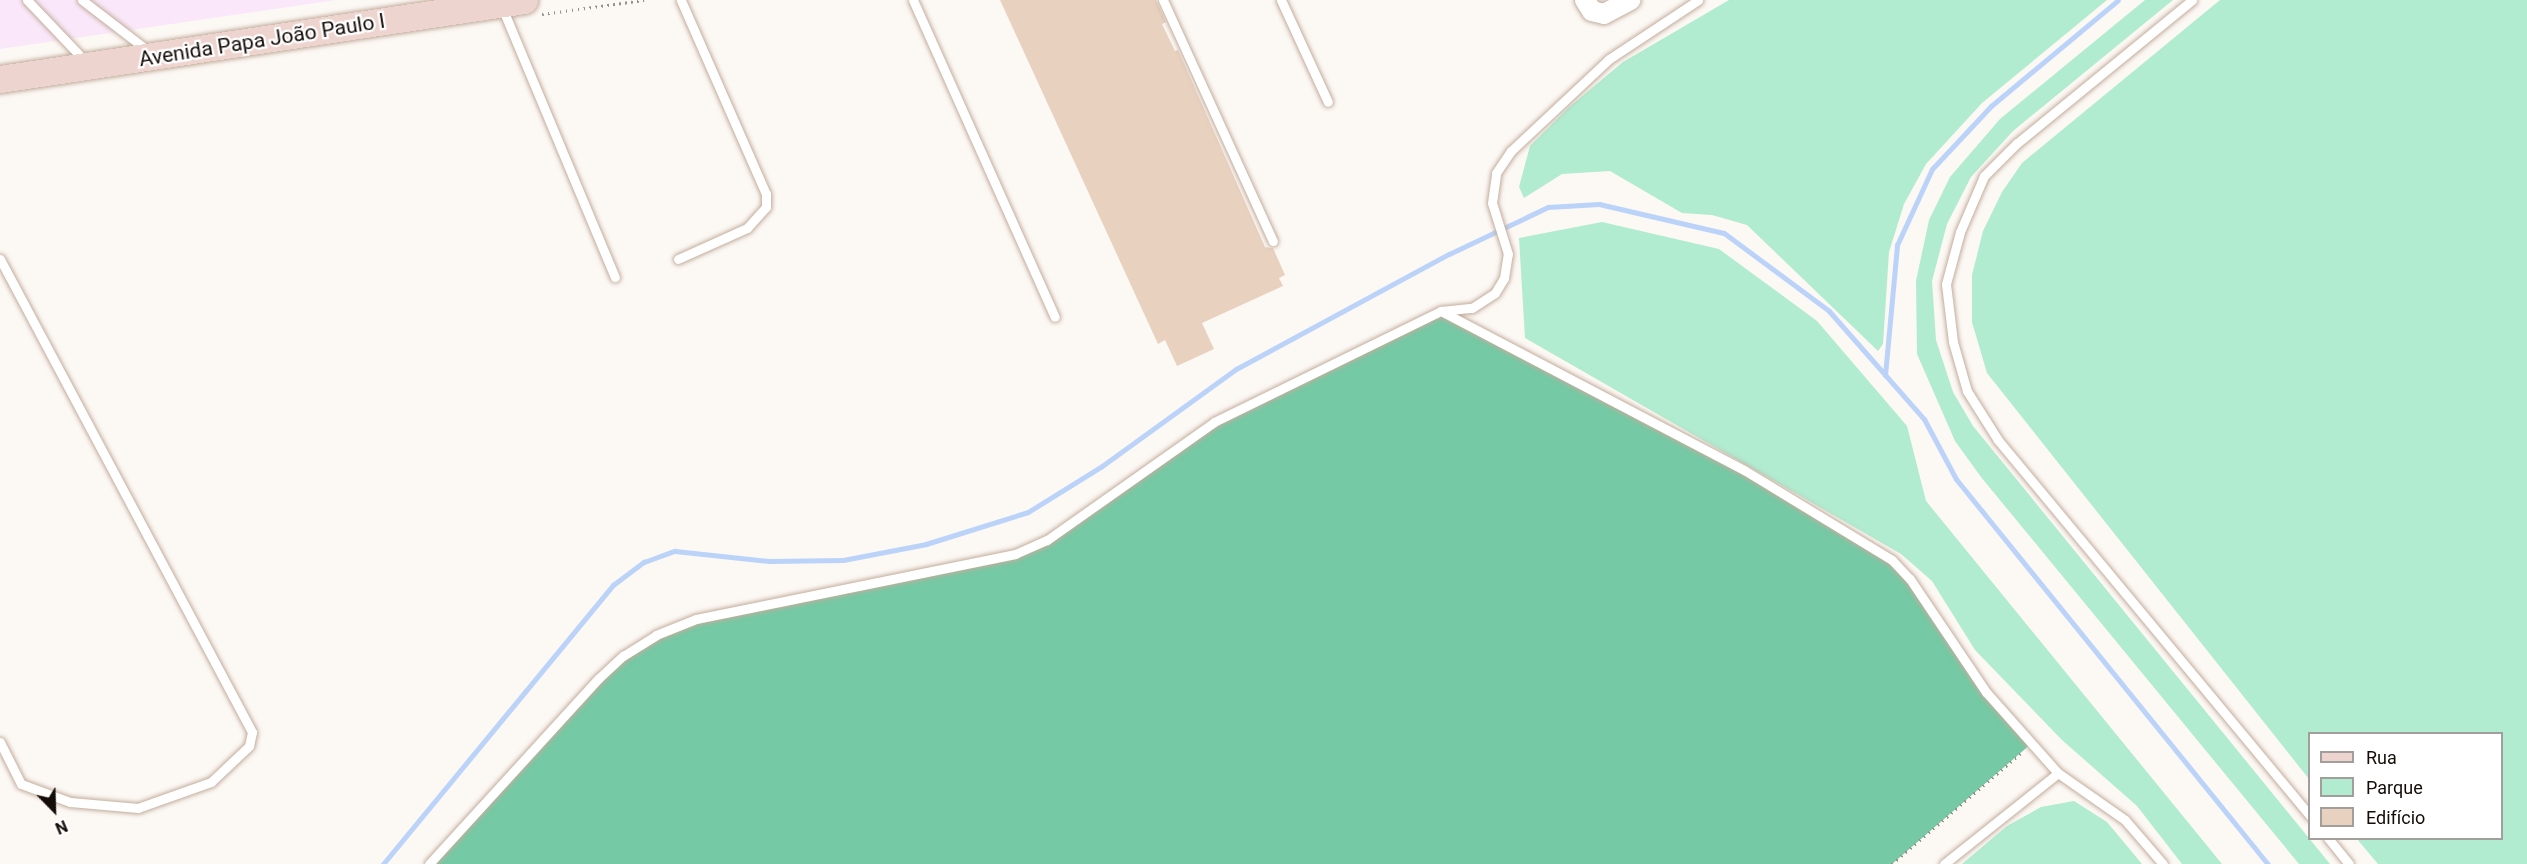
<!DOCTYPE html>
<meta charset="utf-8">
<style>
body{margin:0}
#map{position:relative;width:2527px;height:864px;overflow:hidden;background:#fcf8f4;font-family:Roboto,sans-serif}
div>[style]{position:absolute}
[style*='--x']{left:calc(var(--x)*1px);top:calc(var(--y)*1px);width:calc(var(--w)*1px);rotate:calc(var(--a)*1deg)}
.industrial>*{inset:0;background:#fae8fa}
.green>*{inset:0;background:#b1ebd0}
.forest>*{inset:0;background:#75c9a5}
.stream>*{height:5px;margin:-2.5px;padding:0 2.5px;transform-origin:2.5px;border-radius:2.5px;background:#bbd3f9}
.building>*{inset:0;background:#e8d1bf}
.path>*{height:3px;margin-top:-1.5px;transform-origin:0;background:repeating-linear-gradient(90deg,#96918c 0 1.5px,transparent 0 6px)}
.roads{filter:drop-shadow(0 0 2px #c3ad9c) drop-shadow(0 0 2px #c3ad9c)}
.service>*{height:9px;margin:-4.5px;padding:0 4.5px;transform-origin:4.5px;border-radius:4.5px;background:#fff}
.minor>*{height:20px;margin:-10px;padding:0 10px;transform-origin:10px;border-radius:10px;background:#fff}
.secondary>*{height:27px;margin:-13.5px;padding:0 13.5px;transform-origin:13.5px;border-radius:13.5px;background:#eed4cf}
span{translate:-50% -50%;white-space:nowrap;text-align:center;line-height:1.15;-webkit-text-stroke:4.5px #fff;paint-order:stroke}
.street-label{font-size:21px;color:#130c07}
.legend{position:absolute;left:2308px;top:732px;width:195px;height:108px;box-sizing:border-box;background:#fff;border:2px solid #a19e9c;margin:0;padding:8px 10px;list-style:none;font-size:18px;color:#130c07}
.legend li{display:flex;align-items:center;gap:12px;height:30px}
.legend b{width:30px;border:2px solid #a19e9c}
.north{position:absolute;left:24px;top:780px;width:60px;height:60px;-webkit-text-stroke:4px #fff;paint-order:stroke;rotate:157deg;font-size:16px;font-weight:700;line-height:24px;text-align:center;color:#130c07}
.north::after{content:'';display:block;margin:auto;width:21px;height:27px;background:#130c07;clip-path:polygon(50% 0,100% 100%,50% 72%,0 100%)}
</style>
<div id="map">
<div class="industrial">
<div style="clip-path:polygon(0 0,336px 0,0 49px)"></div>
</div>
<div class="green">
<div style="clip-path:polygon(1729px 0,2107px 0,1982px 103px,1926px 164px,1904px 204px,1889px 252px,1883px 344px,1878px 351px,1747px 225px,1712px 215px,1682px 213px,1610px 171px,1562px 174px,1524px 198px,1519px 187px,1530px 146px,1568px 108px,1623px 62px)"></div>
<div style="clip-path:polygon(2145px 0,2173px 0,2013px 131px,1971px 177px,1947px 224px,1932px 281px,1936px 340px,1953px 392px,1973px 426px,2330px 864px,2299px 864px,1981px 477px,1955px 441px,1917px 354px,1916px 281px,1929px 220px,1950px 177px,2000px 119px)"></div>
<div style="clip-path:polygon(2220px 0,2527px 0,2527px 864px,2378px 864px,2357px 839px,2502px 838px,2502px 734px,2310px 734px,2309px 779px,1987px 373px,1972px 322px,1972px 275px,1983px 231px,2002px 192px,2022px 163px)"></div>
<div style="clip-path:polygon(1602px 222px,1719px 249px,1817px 321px,1907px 426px,1926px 501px,2222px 864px,2182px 864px,2137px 806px,2062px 740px,1975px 650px,1932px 581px,1901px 554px,1525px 338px,1519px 238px)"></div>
<div style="clip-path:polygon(2074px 801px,2107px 822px,2142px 864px,1962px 864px,2007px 826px,2041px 807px)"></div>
</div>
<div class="forest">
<div style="clip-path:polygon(1441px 311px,1744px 470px,1892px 560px,1986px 692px,2032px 743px,1892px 864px,430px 864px,614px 664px,677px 627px,981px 563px,1047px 540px,1214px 422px)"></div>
</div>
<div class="stream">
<div style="--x:1885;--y:375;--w:131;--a:-84.7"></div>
<div style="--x:1897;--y:245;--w:84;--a:-65.3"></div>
<div style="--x:1932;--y:169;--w:86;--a:-46.9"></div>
<div style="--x:1991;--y:106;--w:165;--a:-39.8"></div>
<div style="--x:383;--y:864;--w:362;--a:-50.5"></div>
<div style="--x:613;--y:585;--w:39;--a:-37"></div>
<div style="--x:644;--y:562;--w:33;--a:-20"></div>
<div style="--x:675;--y:551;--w:95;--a:6.1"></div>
<div style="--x:769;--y:561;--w:74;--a:-0.8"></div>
<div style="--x:843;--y:560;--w:85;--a:-10.9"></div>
<div style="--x:926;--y:544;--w:107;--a:-17.4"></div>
<div style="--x:1028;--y:512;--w:87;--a:-31.9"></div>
<div style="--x:1102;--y:466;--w:165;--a:-35.9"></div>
<div style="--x:1236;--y:369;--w:242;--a:-28.4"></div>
<div style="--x:1449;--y:254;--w:110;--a:-25.4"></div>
<div style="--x:1548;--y:207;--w:51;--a:-3.4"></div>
<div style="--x:1599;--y:204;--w:128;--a:13.1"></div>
<div style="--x:1724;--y:233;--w:131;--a:36.6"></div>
<div style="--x:1829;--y:311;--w:144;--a:48.7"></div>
<div style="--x:1924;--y:419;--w:68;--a:61.9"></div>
<div style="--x:1956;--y:479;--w:496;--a:51"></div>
</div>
<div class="building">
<div style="clip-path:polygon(1000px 0,1156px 0,1166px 22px,1162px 24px,1175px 51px,1178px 50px,1265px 247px,1273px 248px,1285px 275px,1279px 278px,1283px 286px,1202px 323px,1214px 349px,1177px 366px,1165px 340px,1158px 344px)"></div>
</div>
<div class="path">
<div style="--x:542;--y:14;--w:103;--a:-7.8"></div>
<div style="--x:1892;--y:864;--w:172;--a:-40.7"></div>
</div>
<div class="roads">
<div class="service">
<div style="--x:27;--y:0;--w:84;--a:46.4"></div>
<div style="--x:82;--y:0;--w:82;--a:37.6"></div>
<div style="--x:913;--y:0;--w:347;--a:65.9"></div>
<div style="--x:1163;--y:0;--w:265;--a:65.5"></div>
<div style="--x:1281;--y:0;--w:112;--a:65.3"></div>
<div style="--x:2192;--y:0;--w:226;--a:140.7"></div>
<div style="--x:2017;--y:143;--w:47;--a:135"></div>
<div style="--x:1984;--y:176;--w:61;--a:113.2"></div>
<div style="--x:1960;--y:232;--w:54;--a:105.1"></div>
<div style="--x:1946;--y:284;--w:58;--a:83.1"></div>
<div style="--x:1953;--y:342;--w:51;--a:74.1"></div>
<div style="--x:1967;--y:391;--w:58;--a:57.7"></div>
<div style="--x:1998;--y:440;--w:489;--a:50.3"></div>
<div style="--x:501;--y:5;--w:295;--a:67.3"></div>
<div style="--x:0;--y:259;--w:536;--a:61.95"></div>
<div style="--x:252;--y:732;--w:14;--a:102"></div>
<div style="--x:249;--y:746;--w:52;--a:136.5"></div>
<div style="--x:211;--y:782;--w:77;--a:160.4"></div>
<div style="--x:138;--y:808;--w:68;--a:-175"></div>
<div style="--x:70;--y:802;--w:52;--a:-159.8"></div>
<div style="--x:21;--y:784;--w:47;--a:-116.6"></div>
<div style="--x:678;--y:259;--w:76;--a:-24.2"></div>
<div style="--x:747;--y:228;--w:28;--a:-48"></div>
<div style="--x:766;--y:207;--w:13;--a:-90"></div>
<div style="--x:766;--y:194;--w:212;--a:-113.7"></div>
<div style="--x:1441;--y:311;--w:342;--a:27.7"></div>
<div style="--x:1744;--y:470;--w:173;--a:31.3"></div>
<div style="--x:1892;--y:560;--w:26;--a:47"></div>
<div style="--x:1910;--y:579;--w:136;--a:56.1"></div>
<div style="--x:1986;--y:692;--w:108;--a:48.4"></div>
<div style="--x:2058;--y:773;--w:82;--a:35"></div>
<div style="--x:2125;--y:820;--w:58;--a:49.2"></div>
<div style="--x:2328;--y:838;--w:33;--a:51"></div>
<div style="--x:429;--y:864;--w:252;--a:-47.6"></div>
<div style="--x:599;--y:678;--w:33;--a:-43"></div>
<div style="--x:623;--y:656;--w:39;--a:-32"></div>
<div style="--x:656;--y:635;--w:43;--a:-21.8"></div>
<div style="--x:696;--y:619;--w:326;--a:-11.5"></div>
<div style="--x:1015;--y:554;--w:35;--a:-24"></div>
<div style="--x:1047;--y:540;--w:204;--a:-35.2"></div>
<div style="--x:1214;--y:422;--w:253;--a:-26.1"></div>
<div style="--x:1441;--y:311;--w:31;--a:-6"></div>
<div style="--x:1472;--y:308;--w:27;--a:-33"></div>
<div style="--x:1495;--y:293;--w:17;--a:-59"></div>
<div style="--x:1504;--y:278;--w:24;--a:-81"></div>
<div style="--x:1508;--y:254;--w:53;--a:-107.4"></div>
<div style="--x:1492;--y:203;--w:30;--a:-82"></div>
<div style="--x:1496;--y:173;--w:27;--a:-56"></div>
<div style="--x:1511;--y:151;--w:134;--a:-43.2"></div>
<div style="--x:1609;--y:59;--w:107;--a:-33.5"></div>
<div style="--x:1944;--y:864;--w:146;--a:-38.6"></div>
</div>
<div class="minor">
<div style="--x:1585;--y:0;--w:13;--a:58"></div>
<div style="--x:1592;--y:11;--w:12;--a:14"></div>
<div style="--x:1604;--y:14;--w:30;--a:-28"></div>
</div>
<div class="secondary">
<div style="--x:0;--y:79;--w:530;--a:-8.57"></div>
</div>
</div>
<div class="street-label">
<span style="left:262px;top:40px;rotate:-9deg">Avenida Papa João Paulo I</span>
</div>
<ul class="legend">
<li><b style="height:8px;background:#eed4cf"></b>Rua</li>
<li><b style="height:16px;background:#b1ebd0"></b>Parque</li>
<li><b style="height:16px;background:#e8d1bf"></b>Edifício</li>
</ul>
<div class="north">N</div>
</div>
